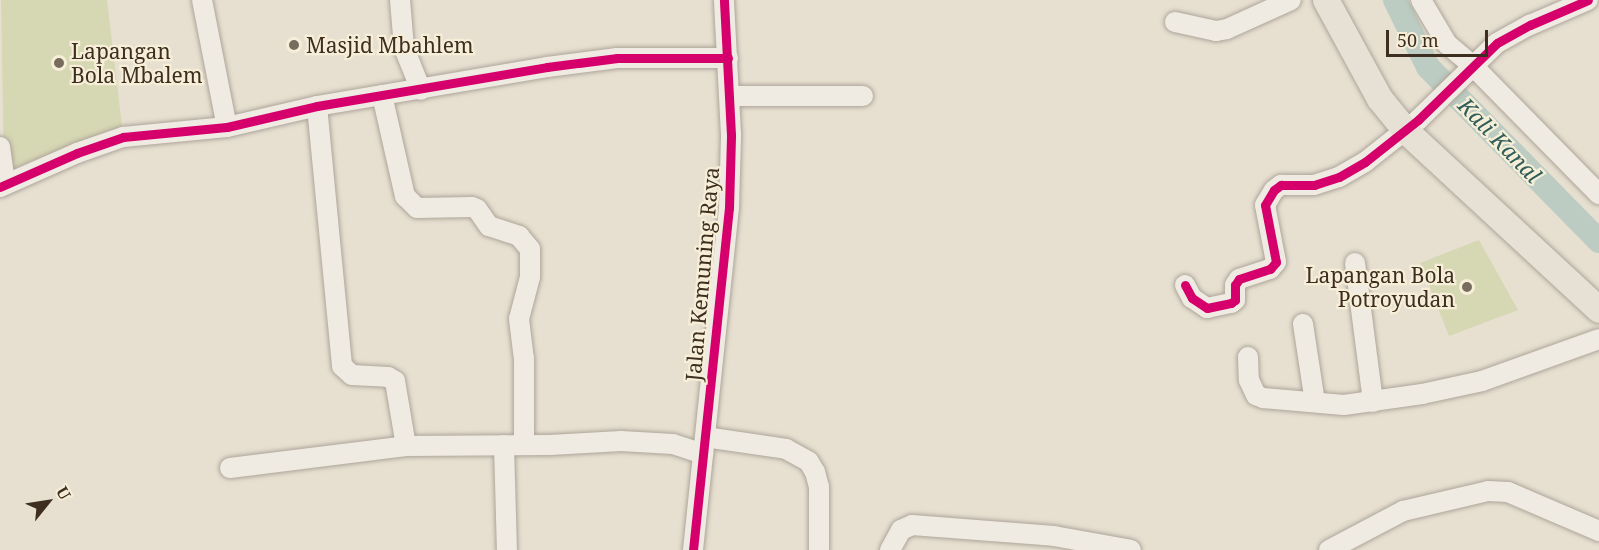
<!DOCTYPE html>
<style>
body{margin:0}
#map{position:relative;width:1599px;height:550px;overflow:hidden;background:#e7e0d1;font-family:"Noto Serif",serif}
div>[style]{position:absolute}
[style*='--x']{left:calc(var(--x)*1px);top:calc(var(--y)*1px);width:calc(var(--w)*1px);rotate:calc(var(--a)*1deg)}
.green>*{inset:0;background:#d6d7b3}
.river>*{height:24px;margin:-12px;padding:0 12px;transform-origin:12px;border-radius:12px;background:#bcccc2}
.roads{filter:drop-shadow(0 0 2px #ada599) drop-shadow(0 0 2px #ada599)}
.minor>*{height:20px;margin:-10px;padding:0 10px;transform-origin:10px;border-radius:10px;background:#efebe3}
.major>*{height:26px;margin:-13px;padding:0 13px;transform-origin:13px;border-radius:13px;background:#e6e1d4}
.cycleway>*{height:9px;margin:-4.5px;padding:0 4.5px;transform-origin:4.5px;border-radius:4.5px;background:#d6006c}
.dots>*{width:16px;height:16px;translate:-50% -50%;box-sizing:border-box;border:3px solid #f7eed8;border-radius:50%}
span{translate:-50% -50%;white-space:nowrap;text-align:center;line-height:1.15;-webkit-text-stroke:4.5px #f7eed8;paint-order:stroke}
.poi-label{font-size:21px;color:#3d2e20}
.left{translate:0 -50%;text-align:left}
.right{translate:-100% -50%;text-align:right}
.street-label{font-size:21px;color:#3d2e20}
.water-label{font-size:22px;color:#2f5d5a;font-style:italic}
.north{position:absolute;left:18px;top:472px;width:60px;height:60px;-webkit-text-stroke:4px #f7eed8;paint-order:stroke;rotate:60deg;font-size:16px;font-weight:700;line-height:24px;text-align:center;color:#3d2e20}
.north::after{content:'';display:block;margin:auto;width:21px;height:27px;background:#3d2e20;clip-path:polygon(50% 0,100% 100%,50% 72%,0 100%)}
.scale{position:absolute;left:1386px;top:30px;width:102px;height:27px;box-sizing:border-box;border:3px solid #3d2e20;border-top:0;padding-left:8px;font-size:18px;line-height:21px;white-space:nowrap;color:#3d2e20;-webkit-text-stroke:4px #f7eed8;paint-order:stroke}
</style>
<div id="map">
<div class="green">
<div style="clip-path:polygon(1px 0,107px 0,122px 126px,4px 172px)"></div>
<div style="clip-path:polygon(1479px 240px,1518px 310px,1449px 336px,1420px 263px)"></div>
</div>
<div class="river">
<div style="--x:1395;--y:0;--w:75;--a:63.8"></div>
<div style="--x:1428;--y:67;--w:244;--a:45.5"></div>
</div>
<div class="roads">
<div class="minor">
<div style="--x:202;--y:0;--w:129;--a:78.9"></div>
<div style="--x:400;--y:0;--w:48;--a:85.2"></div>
<div style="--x:404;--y:48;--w:45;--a:68"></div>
<div style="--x:1421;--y:0;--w:51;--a:59.4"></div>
<div style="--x:1447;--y:44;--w:34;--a:40"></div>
<div style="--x:1473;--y:66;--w:180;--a:45.5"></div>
<div style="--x:1175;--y:22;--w:42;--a:12.4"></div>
<div style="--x:1216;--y:31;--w:11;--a:-10"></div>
<div style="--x:1227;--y:29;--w:70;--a:-24.4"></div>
<div style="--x:382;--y:95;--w:104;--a:77.2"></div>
<div style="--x:405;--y:196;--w:17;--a:45"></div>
<div style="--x:417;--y:208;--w:55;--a:-1"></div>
<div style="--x:472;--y:207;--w:5;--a:22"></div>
<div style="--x:477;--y:209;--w:21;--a:55"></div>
<div style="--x:489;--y:226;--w:32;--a:18"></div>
<div style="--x:519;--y:236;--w:17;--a:50"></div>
<div style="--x:530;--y:249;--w:28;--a:90"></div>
<div style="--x:530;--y:277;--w:43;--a:104.7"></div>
<div style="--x:519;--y:319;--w:39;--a:83"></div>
<div style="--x:524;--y:358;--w:87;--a:90"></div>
<div style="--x:730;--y:96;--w:133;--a:0"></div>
<div style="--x:317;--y:106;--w:261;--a:84.5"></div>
<div style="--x:342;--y:366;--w:13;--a:42"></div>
<div style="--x:352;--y:375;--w:36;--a:3"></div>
<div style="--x:388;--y:377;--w:8;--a:30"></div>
<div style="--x:395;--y:381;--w:66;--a:80.4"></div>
<div style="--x:0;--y:147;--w:37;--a:82"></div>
<div style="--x:0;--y:187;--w:84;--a:-23.8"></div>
<div style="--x:77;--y:153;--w:49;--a:-19.2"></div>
<div style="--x:123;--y:137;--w:104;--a:-5.5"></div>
<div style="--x:227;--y:127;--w:92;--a:-13.1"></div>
<div style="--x:317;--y:106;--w:233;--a:-9.6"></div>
<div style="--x:547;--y:67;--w:71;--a:-7.3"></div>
<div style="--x:617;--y:58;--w:111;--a:0"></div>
<div style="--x:1355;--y:263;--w:140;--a:82.6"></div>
<div style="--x:1185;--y:285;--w:15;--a:62"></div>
<div style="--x:1192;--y:298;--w:18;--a:34"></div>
<div style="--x:1207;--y:308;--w:25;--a:-12"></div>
<div style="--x:1231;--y:303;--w:5;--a:-37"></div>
<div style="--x:1235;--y:300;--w:15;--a:-90"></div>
<div style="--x:1235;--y:285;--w:7;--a:-56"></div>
<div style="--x:1239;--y:279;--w:33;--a:-18"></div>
<div style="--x:1270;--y:269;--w:9;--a:-49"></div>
<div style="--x:1276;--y:262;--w:58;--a:-100.9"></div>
<div style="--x:1265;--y:205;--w:17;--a:-59"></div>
<div style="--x:1274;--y:190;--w:9;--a:-36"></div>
<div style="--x:1281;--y:185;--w:33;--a:0"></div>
<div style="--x:1314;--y:185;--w:26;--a:-18"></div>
<div style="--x:1339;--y:177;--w:30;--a:-30"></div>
<div style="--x:1365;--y:162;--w:68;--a:-38.4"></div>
<div style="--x:1418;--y:120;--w:110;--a:-44.3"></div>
<div style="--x:1497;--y:43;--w:38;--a:-29"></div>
<div style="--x:1530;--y:25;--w:63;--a:-23.3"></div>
<div style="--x:1303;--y:324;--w:79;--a:81.3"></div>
<div style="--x:1248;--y:357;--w:23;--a:88"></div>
<div style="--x:1249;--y:380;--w:17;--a:65"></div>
<div style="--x:1256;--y:395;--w:8;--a:23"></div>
<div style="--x:1263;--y:398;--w:81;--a:4.9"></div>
<div style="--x:1344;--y:405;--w:79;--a:-8"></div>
<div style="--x:1422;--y:394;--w:61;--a:-12.2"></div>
<div style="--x:1482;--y:381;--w:124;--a:-19.7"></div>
<div style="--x:705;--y:437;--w:82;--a:8.4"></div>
<div style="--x:786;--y:449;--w:26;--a:29"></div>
<div style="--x:809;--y:462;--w:12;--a:59"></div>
<div style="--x:815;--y:472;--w:16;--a:75"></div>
<div style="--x:819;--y:487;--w:63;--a:90"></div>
<div style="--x:504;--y:445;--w:105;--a:88.4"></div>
<div style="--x:230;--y:468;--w:177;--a:-7.1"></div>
<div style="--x:406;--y:446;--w:144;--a:-0.4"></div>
<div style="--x:550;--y:445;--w:71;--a:-3.2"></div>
<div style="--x:621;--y:441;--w:52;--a:3.3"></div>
<div style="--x:673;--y:444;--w:32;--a:18"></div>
<div style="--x:693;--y:550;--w:344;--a:-84"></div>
<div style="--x:729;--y:208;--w:73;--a:-88.4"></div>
<div style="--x:731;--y:135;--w:135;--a:-93"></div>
<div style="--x:890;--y:550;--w:23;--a:-61"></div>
<div style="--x:901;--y:530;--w:12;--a:-24"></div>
<div style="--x:912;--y:525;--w:142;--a:4.4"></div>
<div style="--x:1054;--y:536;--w:78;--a:10.3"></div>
<div style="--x:1329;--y:550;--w:84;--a:-27.8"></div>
<div style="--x:1403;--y:511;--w:87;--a:-13.2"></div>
<div style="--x:1488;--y:491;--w:20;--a:3"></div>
<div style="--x:1508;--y:492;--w:99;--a:23.2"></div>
</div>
<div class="major">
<div style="--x:1326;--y:0;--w:113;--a:61.4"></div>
<div style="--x:1380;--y:99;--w:41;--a:50.9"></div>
<div style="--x:1406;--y:131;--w:263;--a:42.8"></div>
</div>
</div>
<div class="cycleway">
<div style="--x:0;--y:187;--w:84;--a:-23.8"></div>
<div style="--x:77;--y:153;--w:49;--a:-19.2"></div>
<div style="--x:123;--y:137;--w:104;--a:-5.5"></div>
<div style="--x:227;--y:127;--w:92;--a:-13.1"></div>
<div style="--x:317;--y:106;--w:233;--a:-9.6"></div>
<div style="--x:547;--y:67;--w:71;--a:-7.3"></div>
<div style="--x:617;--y:58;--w:111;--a:0"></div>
<div style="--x:1185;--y:285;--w:15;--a:62"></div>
<div style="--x:1192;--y:298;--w:18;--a:34"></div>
<div style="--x:1207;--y:308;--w:25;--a:-12"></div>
<div style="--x:1231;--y:303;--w:5;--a:-37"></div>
<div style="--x:1235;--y:300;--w:15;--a:-90"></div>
<div style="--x:1235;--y:285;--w:7;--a:-56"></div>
<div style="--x:1239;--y:279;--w:33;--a:-18"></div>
<div style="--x:1270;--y:269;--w:9;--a:-49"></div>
<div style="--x:1276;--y:262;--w:58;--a:-100.9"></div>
<div style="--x:1265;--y:205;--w:17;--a:-59"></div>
<div style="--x:1274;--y:190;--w:9;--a:-36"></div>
<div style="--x:1281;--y:185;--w:33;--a:0"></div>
<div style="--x:1314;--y:185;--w:26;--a:-18"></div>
<div style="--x:1339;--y:177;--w:30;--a:-30"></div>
<div style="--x:1365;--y:162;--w:68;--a:-38.4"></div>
<div style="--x:1418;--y:120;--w:110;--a:-44.3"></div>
<div style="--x:1497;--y:43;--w:38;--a:-29"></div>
<div style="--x:1530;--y:25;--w:63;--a:-23.3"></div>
<div style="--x:693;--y:550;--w:344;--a:-84"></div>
<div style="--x:729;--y:208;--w:73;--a:-88.4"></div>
<div style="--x:731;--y:135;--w:135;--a:-93"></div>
</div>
<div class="dots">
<div style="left:294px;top:45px;background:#786c5e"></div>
<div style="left:59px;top:63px;background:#786c5e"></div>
<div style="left:1467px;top:287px;background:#786c5e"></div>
</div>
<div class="poi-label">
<span class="left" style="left:306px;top:45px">Masjid Mbahlem</span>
<span class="left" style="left:71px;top:63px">Lapangan<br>Bola Mbalem</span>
<span class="right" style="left:1455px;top:287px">Lapangan Bola<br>Potroyudan</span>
</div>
<div class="street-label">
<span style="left:702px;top:274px;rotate:-85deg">Jalan Kemuning Raya</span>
</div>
<div class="water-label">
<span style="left:1500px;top:140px;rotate:46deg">Kali Kanal</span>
</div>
<div class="north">U</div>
<div class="scale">50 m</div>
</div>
